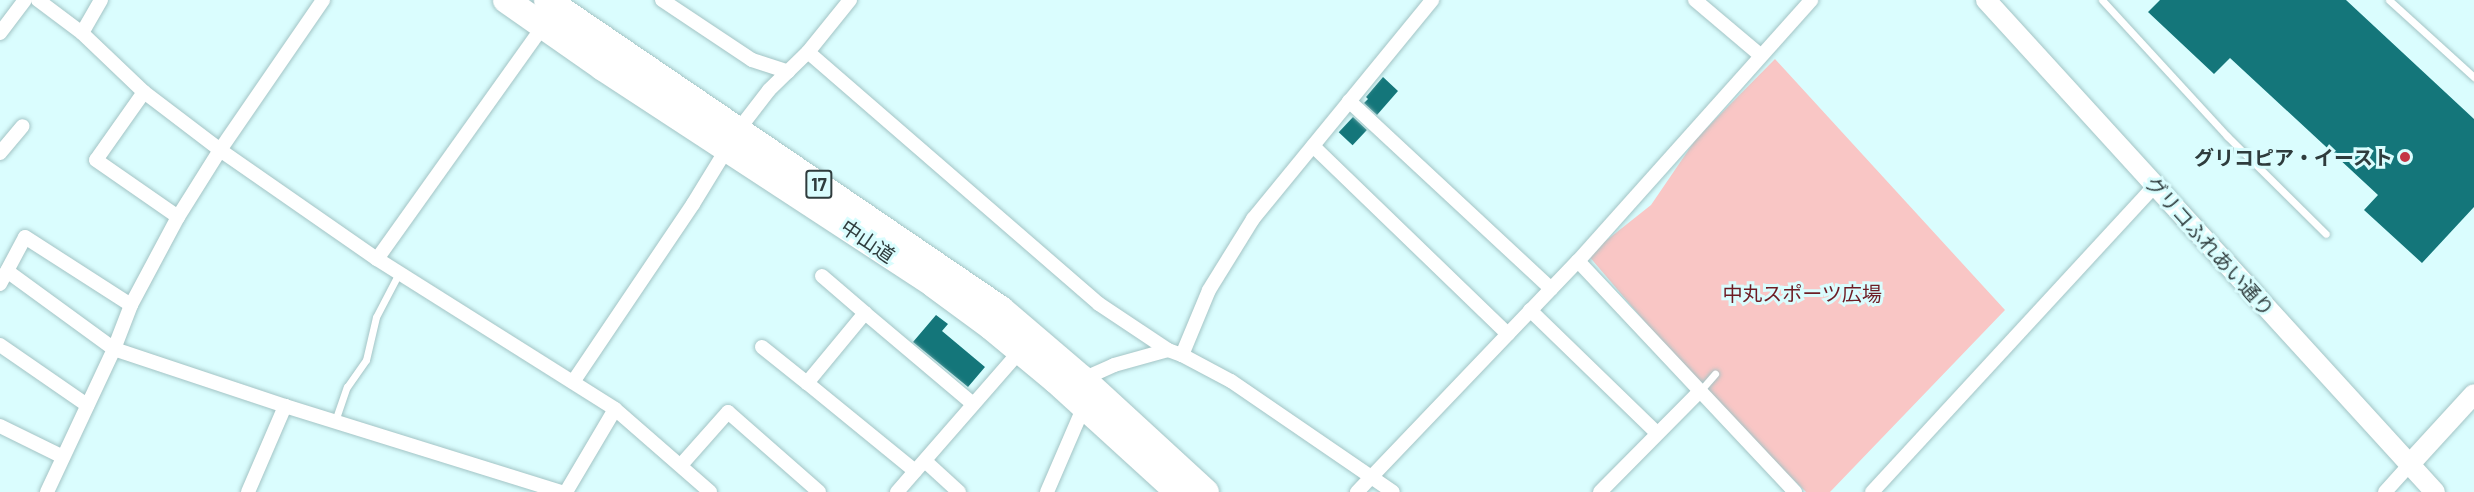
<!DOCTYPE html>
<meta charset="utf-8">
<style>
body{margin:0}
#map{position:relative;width:2474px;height:492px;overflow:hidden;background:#dafdfe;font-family:Barlow,"Noto Sans JP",sans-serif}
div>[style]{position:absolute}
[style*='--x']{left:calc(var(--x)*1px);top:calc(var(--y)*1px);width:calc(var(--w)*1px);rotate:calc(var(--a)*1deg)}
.green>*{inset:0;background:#f9c6c5}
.building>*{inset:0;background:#14767a;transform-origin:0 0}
.roads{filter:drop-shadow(0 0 2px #a3c4c5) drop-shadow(0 0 2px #a3c4c5)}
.lane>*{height:7px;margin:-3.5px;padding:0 3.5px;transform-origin:3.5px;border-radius:3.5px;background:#fff}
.street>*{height:14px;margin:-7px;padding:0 7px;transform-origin:7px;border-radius:7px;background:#fff}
.secondary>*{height:20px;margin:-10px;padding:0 10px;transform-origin:10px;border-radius:10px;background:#fff}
.highway>*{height:26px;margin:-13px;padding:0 13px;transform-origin:13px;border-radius:13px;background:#fff}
.dots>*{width:16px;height:16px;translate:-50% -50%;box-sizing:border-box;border:3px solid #dafdfe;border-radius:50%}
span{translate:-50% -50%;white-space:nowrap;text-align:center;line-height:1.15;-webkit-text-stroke:6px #dafdfe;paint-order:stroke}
.shield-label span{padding:2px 4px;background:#dafdfe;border:2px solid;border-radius:4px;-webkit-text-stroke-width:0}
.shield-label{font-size:18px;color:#2f3c3d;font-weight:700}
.poi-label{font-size:20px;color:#2f3c3d;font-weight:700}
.right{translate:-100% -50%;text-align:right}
.street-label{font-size:20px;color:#2f3c3d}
.park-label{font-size:20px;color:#6d1c24}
</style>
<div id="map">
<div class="green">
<div style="clip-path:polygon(1775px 59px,2005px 310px,1830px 492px,1806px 492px,1708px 396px,1588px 255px,1651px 205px,1696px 139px)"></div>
</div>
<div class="building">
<div style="clip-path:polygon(2160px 0,2346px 0,2474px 119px,2474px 207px,2422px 263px,2364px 210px,2378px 195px,2230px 58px,2214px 74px,2148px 12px)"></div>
<div style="clip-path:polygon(1383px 77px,1398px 91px,1377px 115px,1364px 103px,1368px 99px,1366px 97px)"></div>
<div style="left:1353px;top:117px;width:19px;height:21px;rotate:43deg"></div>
<div style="clip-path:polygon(936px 315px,948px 324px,942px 331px,985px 367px,968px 387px,913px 342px)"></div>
</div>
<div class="roads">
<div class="lane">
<div style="--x:2102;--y:0;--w:185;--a:47.4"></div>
<div style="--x:2227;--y:136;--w:139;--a:44.7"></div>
<div style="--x:2389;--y:0;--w:115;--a:42.2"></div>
<div style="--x:1700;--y:391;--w:23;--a:-49"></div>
<div style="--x:335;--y:421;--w:36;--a:-71"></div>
<div style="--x:347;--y:387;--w:33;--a:-55"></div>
<div style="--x:366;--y:360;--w:44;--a:-76.9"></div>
<div style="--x:376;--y:317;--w:50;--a:-62.4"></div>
</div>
<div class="street">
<div style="--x:38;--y:0;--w:55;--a:36.9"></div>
<div style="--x:82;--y:33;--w:86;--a:43.6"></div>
<div style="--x:144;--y:92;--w:96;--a:37.3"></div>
<div style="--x:220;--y:150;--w:191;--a:34.8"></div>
<div style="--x:377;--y:259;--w:281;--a:32.2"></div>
<div style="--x:615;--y:409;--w:126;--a:41.1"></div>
<div style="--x:662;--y:0;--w:108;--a:33.7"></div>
<div style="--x:752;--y:60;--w:38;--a:18"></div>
<div style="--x:1695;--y:0;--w:85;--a:40.2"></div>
<div style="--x:0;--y:33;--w:41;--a:-52.9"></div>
<div style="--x:82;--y:33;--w:38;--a:-60"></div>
<div style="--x:808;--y:52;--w:67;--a:-51.1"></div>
<div style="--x:144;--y:92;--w:83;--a:125.2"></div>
<div style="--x:96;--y:160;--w:100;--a:34.8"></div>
<div style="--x:1349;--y:101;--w:276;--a:42.9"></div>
<div style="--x:1313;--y:146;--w:271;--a:44"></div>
<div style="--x:0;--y:153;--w:35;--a:-50"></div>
<div style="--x:377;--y:259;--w:286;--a:-54.5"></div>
<div style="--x:1578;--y:261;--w:317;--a:46.8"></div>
<div style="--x:7;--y:271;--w:132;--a:36.1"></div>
<div style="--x:114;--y:349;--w:180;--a:18.4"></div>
<div style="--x:285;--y:406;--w:289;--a:17.3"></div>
<div style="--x:822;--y:276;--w:57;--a:40.7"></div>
<div style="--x:0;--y:284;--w:53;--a:-62"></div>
<div style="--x:25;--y:237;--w:126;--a:32.7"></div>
<div style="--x:1530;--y:310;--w:177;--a:44.1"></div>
<div style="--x:0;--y:345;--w:106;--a:34.6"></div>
<div style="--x:762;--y:347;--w:58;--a:38.7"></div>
<div style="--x:1182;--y:355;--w:55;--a:28"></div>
<div style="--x:1231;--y:381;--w:196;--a:34.4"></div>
<div style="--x:1083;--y:379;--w:34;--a:-24"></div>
<div style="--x:1114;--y:365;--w:56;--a:-15.5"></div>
<div style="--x:1168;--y:350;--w:15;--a:20"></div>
<div style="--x:1182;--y:355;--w:70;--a:-67.4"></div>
<div style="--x:1209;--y:290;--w:84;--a:-58.2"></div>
<div style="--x:1253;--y:219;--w:283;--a:-50.7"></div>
<div style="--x:573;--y:382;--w:215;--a:-56"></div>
<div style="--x:693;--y:204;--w:88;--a:-58.5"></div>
<div style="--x:739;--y:129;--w:49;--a:-52.4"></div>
<div style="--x:769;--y:90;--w:54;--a:-44.3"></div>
<div style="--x:808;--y:52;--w:385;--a:40.9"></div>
<div style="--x:1099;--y:304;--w:83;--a:33.7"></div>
<div style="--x:0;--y:426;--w:70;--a:26.2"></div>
<div style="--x:925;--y:461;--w:46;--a:42.4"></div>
<div style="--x:681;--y:465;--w:71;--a:-48.4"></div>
<div style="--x:728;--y:412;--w:121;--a:41.3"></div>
<div style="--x:915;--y:471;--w:139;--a:-140.8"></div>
<div style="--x:807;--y:383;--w:91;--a:-50.4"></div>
<div style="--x:865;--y:313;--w:141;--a:40.1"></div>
<div style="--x:47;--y:492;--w:158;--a:-64.9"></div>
<div style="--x:114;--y:349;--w:47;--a:-68.9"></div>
<div style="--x:131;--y:305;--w:100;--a:-61.9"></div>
<div style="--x:178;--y:217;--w:79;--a:-57.9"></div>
<div style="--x:220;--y:150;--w:182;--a:-55.5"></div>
<div style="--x:248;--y:492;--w:94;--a:-66.7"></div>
<div style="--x:566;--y:492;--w:96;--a:-59.4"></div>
<div style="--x:897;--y:492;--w:187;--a:-48.9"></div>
<div style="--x:1047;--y:492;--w:94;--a:-66.7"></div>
<div style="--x:1357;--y:492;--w:320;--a:-46.3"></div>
<div style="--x:1578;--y:261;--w:350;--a:-48.2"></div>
<div style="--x:1600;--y:492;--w:142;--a:-45.3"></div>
<div style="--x:1872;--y:492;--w:418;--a:-47.3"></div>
<div style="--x:2385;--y:492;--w:36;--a:-48"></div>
</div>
<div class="secondary">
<div style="--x:1986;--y:0;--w:666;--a:47.62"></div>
<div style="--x:2409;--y:465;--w:96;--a:-47.5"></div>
</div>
<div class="highway">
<div style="--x:506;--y:0;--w:118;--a:35"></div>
<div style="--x:603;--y:68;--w:396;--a:33.2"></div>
<div style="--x:934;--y:285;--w:71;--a:36.4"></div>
<div style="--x:991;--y:327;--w:85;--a:39.7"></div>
<div style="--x:1056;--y:381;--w:165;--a:42.3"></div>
<div style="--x:547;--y:0;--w:549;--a:34.24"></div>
<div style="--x:1001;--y:309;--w:108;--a:40.5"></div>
<div style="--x:1083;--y:379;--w:167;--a:42.6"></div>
</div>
</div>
<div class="dots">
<div style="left:2405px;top:157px;background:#c43444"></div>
</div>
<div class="shield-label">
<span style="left:819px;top:184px">17</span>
</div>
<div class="poi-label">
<span class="right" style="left:2393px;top:157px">グリコピア・イースト</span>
</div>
<div class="street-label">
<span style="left:868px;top:241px;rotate:34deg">中山道</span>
<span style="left:2210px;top:246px;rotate:48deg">グリコふれあい通り</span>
</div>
<div class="park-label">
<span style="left:1802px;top:293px">中丸スポーツ広場</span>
</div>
</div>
